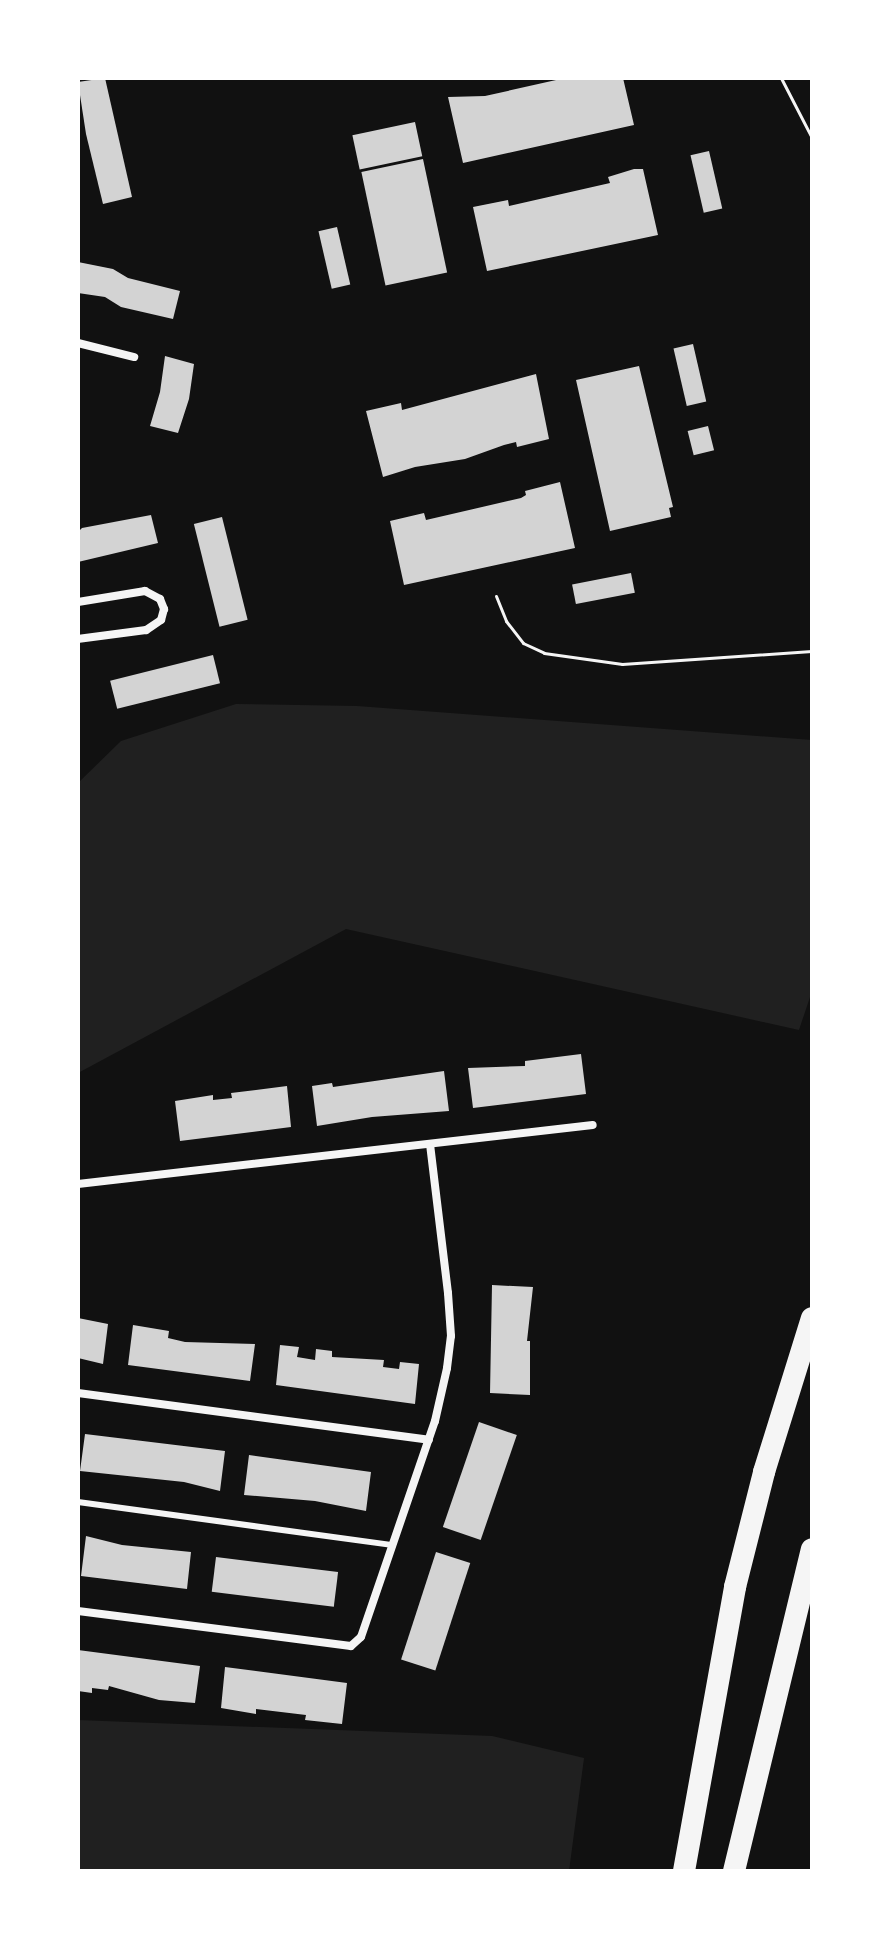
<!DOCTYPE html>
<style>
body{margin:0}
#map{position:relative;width:890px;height:1949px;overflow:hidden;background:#111;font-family:"DM Sans",sans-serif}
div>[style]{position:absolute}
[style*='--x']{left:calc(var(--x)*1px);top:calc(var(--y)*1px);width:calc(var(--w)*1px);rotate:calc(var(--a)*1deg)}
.green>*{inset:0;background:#202020}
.building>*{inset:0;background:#d3d3d3;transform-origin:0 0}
.path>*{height:3px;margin:-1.5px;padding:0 1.5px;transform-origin:1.5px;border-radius:1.5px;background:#f5f5f5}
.service>*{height:6px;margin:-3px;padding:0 3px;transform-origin:3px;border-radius:3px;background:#f5f5f5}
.minor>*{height:8px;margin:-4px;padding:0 4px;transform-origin:4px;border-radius:4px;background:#f5f5f5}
.motorway>*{height:22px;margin:-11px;padding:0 11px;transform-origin:11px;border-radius:11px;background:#f5f5f5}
span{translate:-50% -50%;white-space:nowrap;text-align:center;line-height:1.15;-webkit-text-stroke:6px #fff;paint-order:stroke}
.frame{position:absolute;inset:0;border:80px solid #fff;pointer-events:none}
</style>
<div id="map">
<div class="green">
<div style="clip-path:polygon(236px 704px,357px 706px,812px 740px,812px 991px,799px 1030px,346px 929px,78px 1073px,78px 783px,121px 741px)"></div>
<div style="clip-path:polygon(78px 1720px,492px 1736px,584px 1758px,569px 1871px,78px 1871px)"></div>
</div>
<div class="building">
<div style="clip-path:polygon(105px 78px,132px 197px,103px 204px,86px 134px,78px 82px)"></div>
<div style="clip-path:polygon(565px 78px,623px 78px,634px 125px,463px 163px,448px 97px,485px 96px)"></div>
<div style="left:415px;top:122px;width:35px;height:64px;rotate:78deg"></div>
<div style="left:709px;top:151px;width:59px;height:19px;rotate:77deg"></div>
<div style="left:423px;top:159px;width:116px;height:63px;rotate:78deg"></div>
<div style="clip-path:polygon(634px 169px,643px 169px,658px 235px,487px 271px,473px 207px,508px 200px,509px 206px,610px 183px,608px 177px)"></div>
<div style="left:337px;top:227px;width:59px;height:19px;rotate:77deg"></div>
<div style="clip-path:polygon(78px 262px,113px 269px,128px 278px,180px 291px,173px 319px,121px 307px,105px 297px,78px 293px)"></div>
<div style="left:693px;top:344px;width:59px;height:20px;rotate:77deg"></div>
<div style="clip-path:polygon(165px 356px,194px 364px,189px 399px,178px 433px,150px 426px,160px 392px)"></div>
<div style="clip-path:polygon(639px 366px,673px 507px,669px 508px,671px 517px,610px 531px,576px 380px)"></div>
<div style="clip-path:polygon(536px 374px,549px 439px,517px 447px,516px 442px,504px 445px,465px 459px,415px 467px,383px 477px,366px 411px,401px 403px,402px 410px)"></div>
<div style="left:708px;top:426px;width:25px;height:21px;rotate:76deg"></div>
<div style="clip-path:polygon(560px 482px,575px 548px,404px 585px,390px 521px,424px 513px,426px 520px,521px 498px,526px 495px,525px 491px)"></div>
<div style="clip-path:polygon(151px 515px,158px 543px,78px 562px,78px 532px,82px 528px)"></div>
<div style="left:222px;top:517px;width:106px;height:29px;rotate:76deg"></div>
<div style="left:631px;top:573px;width:20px;height:60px;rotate:79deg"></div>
<div style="left:213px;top:655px;width:29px;height:106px;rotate:76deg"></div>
<div style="clip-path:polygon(581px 1054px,586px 1094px,473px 1108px,468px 1068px,525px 1066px,525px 1061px)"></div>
<div style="clip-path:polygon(444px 1071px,449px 1111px,372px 1117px,317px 1126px,312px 1086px,332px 1083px,333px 1087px)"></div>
<div style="clip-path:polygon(287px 1086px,291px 1127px,180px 1141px,175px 1101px,213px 1095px,213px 1100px,232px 1098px,231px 1093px)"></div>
<div style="clip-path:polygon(492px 1285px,533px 1287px,527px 1341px,530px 1341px,530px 1395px,490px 1393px)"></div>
<div style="clip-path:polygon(78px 1318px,108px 1324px,103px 1364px,78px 1358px)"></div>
<div style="clip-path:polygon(133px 1325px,169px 1331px,168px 1338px,185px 1342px,255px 1344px,250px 1381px,128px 1365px)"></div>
<div style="clip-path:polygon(280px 1345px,299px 1347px,297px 1357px,315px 1360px,316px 1349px,332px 1351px,332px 1357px,384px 1360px,383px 1367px,399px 1369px,400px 1362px,419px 1364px,415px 1404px,276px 1385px)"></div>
<div style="left:479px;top:1422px;width:40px;height:111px;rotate:19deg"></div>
<div style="clip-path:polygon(85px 1434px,225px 1451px,220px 1491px,184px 1482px,80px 1471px)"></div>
<div style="clip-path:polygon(249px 1455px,371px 1472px,366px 1511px,315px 1501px,244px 1495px)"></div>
<div style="clip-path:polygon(86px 1536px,122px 1545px,191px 1552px,187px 1589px,81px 1576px)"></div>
<div style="left:436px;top:1552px;width:36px;height:113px;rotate:18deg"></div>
<div style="left:216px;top:1557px;width:123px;height:35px;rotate:7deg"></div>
<div style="clip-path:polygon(78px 1650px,200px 1666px,195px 1703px,159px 1700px,109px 1686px,108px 1690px,92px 1688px,92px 1693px,78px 1691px)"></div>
<div style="clip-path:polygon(225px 1667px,347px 1683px,342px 1724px,305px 1720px,306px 1715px,256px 1709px,256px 1714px,221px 1708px)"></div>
</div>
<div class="path">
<div style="--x:781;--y:78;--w:68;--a:62.7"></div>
<div style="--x:496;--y:596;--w:27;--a:68"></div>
<div style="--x:506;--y:621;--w:28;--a:52"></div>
<div style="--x:523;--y:643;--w:23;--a:25"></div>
<div style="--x:544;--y:653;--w:79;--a:8"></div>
<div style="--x:622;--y:664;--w:190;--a:-3.9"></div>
</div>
<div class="service">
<div style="--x:78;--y:1502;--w:316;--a:7.8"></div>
</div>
<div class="minor">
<div style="--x:78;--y:343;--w:58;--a:14"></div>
<div style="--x:78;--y:602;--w:68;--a:-9.3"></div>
<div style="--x:145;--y:591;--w:17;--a:28"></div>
<div style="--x:160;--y:599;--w:11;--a:68"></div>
<div style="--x:164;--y:609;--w:11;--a:105"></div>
<div style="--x:161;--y:620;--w:18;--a:146"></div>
<div style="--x:146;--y:630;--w:69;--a:172.5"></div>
<div style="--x:78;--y:1184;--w:518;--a:-6.54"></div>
<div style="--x:78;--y:1393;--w:354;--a:7.6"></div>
<div style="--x:78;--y:1611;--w:275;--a:7.3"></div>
<div style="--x:351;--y:1646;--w:13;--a:-42"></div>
<div style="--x:361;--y:1637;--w:228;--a:-71.1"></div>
<div style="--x:435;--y:1421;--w:54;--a:-77.2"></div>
<div style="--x:447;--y:1368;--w:32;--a:-83"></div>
<div style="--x:451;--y:1336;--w:43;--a:-94"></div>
<div style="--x:448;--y:1293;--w:150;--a:-96.9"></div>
</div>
<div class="motorway">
<div style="--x:684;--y:1871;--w:289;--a:-79.8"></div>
<div style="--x:735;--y:1587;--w:119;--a:-75.8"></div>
<div style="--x:764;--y:1472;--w:161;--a:-72.7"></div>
<div style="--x:734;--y:1871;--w:331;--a:-76.4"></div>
</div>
<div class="frame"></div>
</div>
